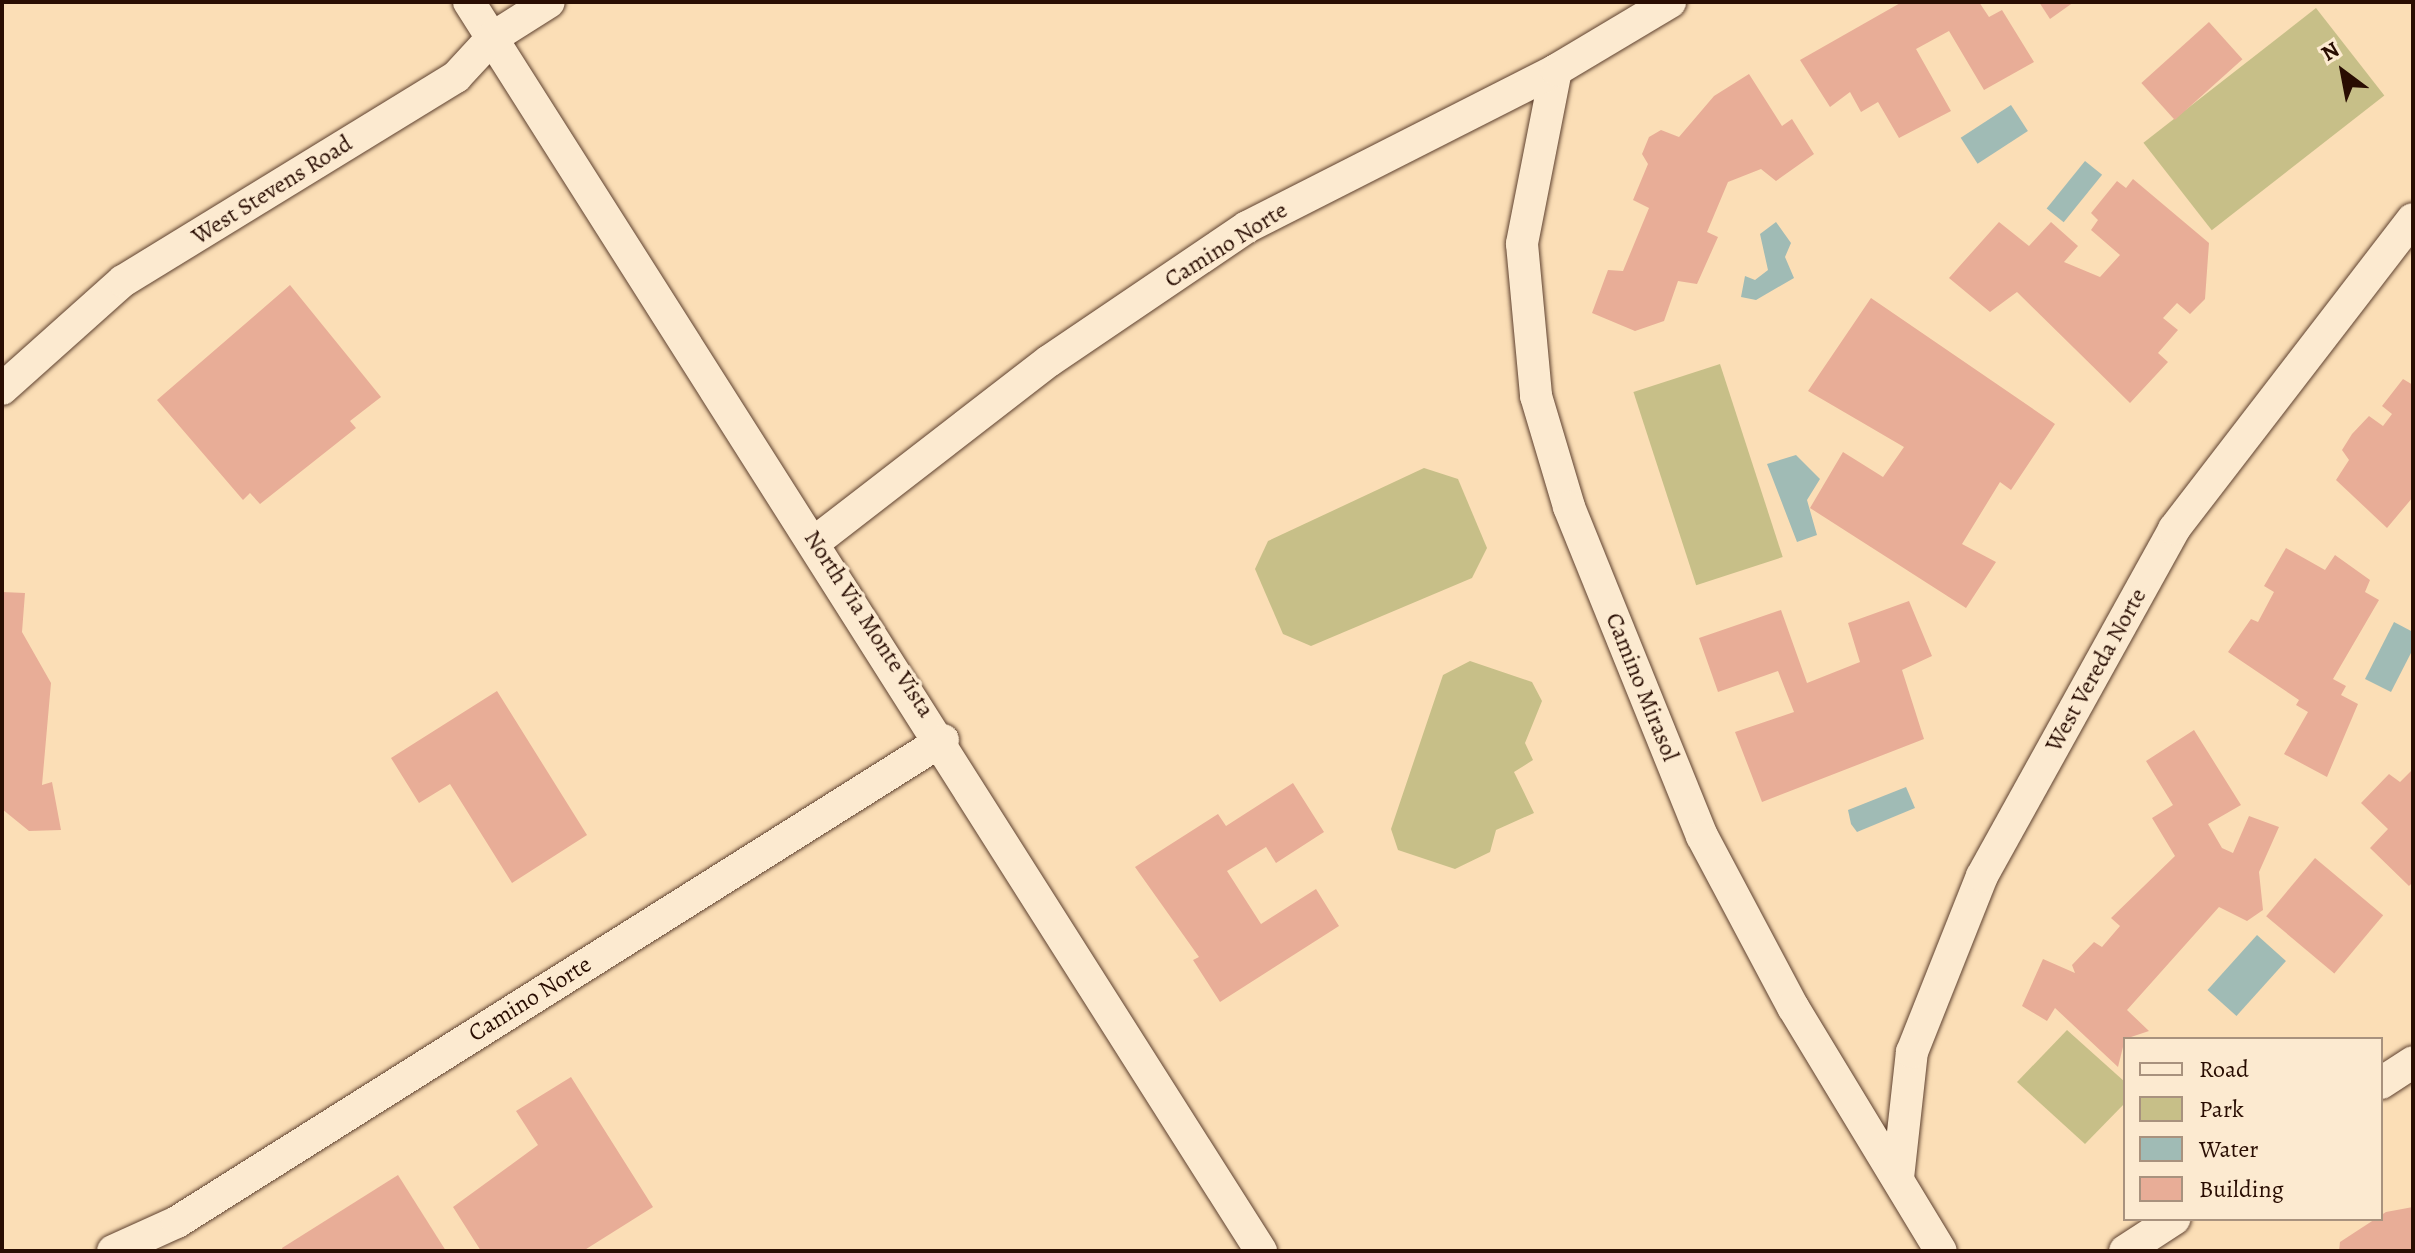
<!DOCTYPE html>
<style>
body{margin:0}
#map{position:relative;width:2415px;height:1253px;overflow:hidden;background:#fbdeb6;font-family:Alegreya,serif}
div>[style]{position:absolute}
.green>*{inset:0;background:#c7bf88;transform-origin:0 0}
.water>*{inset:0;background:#a0bbb5;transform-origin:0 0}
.building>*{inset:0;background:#e8ad97;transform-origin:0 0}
.roads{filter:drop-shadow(0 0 2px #5e412f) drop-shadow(0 0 2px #5e412f)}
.street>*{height:32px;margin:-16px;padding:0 16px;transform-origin:16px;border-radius:16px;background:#fcead0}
span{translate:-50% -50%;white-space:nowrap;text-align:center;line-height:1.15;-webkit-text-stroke:7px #fcead0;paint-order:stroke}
.street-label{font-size:24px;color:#290d02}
.frame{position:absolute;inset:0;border:4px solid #290d02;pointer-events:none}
.legend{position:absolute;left:2123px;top:1037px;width:260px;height:184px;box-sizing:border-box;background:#fcead0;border:2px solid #a8927e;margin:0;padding:10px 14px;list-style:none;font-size:24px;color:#290d02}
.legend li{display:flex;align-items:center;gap:16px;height:40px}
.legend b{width:40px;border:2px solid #a8927e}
.north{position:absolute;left:2303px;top:32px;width:80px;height:80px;-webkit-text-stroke:6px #fcead0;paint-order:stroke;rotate:328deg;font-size:22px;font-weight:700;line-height:32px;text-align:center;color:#290d02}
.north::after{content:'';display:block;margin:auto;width:28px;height:36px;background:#290d02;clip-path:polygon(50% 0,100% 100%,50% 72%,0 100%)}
</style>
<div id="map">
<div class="green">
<i style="left:2316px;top:8px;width:111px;height:219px;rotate:52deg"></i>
<i style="left:1720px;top:364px;width:203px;height:91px;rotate:72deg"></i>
<i style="clip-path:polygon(1424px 468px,1458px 479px,1487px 548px,1472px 578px,1311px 646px,1283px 634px,1255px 569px,1268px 541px)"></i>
<i style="clip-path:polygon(1470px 661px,1532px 682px,1542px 701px,1525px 743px,1533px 760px,1514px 772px,1534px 813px,1496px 830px,1490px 852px,1455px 869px,1398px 850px,1391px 829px,1443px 675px)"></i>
<i style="clip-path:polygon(2067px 1030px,2125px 1082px,2125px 1103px,2085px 1144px,2017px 1082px)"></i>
</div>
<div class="water">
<i style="left:2011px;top:105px;width:31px;height:60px;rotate:57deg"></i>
<i style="left:2085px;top:161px;width:22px;height:61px;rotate:39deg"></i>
<i style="clip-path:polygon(1776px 222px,1791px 243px,1785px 257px,1794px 278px,1756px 300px,1741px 297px,1745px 276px,1755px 280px,1768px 270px,1760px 234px)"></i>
<i style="clip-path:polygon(1796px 455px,1820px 479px,1807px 500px,1817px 535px,1797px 542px,1767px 464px)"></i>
<i style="clip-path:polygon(2394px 622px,2413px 632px,2413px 649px,2391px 692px,2365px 679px)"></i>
<i style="clip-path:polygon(1906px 787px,1915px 808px,1857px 832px,1851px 824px,1848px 810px)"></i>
<i style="left:2257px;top:935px;width:39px;height:74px;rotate:42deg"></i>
</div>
<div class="building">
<i style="clip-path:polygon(1902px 2px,1979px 2px,1989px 17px,2002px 10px,2034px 62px,1984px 90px,1949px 31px,1916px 49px,1951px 111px,1899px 138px,1878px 102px,1861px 112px,1850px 92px,1830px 107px,1800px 60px)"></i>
<i style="clip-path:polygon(2039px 2px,2074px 2px,2050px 19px)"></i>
<i style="left:2209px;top:22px;width:50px;height:91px;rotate:48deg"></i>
<i style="clip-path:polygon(1749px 74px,1782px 126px,1792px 119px,1814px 154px,1776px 181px,1761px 169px,1728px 182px,1707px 232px,1718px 237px,1697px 284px,1678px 281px,1664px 321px,1635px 331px,1592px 313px,1608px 270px,1623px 271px,1649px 208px,1633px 200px,1648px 164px,1642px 154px,1649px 137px,1661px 130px,1679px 137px,1714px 96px)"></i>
<i style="clip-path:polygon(2133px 179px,2209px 243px,2205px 299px,2190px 314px,2177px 303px,2163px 318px,2178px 330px,2158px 353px,2168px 362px,2130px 403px,2017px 292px,1990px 312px,1949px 278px,1999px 222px,2029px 246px,2051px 222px,2078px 246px,2064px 262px,2100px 277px,2120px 255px,2091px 230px,2098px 220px,2091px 213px,2117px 181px,2126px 188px)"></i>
<i style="clip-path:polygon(290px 285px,381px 397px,350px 421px,356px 428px,260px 504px,250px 493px,243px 500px,157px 400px)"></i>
<i style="clip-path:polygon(1871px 298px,2055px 424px,2011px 490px,2000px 482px,1962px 544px,1996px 562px,1966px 608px,1810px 508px,1843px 452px,1883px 477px,1904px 447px,1808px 391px)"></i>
<i style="clip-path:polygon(2403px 379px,2413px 385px,2413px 497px,2387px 528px,2336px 480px,2349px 460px,2342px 450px,2352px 434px,2369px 416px,2383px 426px,2392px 414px,2382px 406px)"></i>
<i style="clip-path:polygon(2286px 548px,2325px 570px,2335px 555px,2370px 580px,2365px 592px,2379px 600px,2333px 679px,2346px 686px,2341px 695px,2358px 704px,2327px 777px,2284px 754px,2308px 712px,2296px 705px,2299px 700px,2228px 652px,2251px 619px,2258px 622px,2274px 592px,2264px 586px)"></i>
<i style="clip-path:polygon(2px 592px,25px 593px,22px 632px,51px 683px,42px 785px,52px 782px,61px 830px,29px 831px,2px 809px)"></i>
<i style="clip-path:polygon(1909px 601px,1932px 656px,1902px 670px,1924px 739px,1762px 802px,1735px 732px,1794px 712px,1778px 671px,1718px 692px,1699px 638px,1781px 610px,1807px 683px,1860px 662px,1848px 623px)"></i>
<i style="clip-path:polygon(497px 691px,587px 835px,512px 883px,450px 784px,419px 803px,391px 758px)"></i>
<i style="clip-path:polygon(2194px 730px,2241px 805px,2208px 824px,2222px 848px,2233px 853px,2249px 816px,2279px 827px,2259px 872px,2263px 910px,2247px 921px,2219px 907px,2127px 1010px,2149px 1031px,2125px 1039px,2118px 1067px,2055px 1008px,2047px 1021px,2022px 1006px,2043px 959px,2075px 973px,2072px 965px,2094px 942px,2102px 947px,2120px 926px,2111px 918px,2175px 856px,2152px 818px,2173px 805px,2146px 761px)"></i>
<i style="clip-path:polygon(2413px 769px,2413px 882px,2409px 886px,2370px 848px,2388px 829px,2361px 803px,2389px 774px,2400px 782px)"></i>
<i style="clip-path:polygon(1293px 783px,1324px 832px,1276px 863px,1266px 847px,1227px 871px,1261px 924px,1316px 889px,1339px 926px,1220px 1002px,1193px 960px,1199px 957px,1135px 867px,1218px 814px,1226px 826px)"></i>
<i style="left:2315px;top:858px;width:89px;height:76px;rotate:40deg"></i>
<i style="clip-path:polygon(571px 1077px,653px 1207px,583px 1251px,481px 1251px,453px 1207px,538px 1145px,516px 1111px)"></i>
<i style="clip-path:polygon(398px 1175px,446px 1251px,283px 1251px,282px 1248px)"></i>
<i style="clip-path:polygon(2413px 1207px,2413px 1251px,2339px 1251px,2340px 1242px,2386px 1212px)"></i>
</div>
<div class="roads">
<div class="street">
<i style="left:469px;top:2px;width:1479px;rotate:57.62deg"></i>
<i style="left:1556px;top:70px;width:177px;rotate:101.1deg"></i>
<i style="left:1522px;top:244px;width:153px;rotate:84.7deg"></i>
<i style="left:1536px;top:396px;width:116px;rotate:73.4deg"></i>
<i style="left:1569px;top:507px;width:355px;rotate:68deg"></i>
<i style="left:1702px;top:836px;width:194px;rotate:62deg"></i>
<i style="left:1793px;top:1007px;width:285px;rotate:58.8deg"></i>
<i style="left:2px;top:389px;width:162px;rotate:-41.8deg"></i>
<i style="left:123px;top:281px;width:391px;rotate:-31.5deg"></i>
<i style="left:456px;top:77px;width:53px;rotate:-47.3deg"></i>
<i style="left:492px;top:38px;width:67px;rotate:-32.3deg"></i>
<i style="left:816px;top:541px;width:294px;rotate:-37.7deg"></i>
<i style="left:1049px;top:361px;width:239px;rotate:-34.1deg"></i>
<i style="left:1247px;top:227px;width:347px;rotate:-26.9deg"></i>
<i style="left:1556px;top:70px;width:133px;rotate:-30.8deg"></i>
<i style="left:2381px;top:1083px;width:38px;rotate:-33deg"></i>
<i style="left:1898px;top:1178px;width:127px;rotate:-83.7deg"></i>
<i style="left:1912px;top:1052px;width:189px;rotate:-68.3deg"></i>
<i style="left:1982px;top:876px;width:397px;rotate:-61deg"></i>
<i style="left:2174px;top:529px;width:391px;rotate:-52.4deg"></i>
<i style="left:113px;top:1251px;width:70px;rotate:-24.4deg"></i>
<i style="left:177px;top:1222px;width:905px;rotate:-32.18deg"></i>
<i style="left:2125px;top:1251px;width:59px;rotate:-33.1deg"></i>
</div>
</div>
<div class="street-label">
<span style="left:272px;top:190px;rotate:-32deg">West Stevens Road</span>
<span style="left:1226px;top:245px;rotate:-32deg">Camino Norte</span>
<span style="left:869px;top:624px;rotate:57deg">North Via Monte Vista</span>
<span style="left:2096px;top:670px;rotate:-61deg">West Vereda Norte</span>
<span style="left:1642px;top:687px;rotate:68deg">Camino Mirasol</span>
<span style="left:530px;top:999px;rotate:-32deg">Camino Norte</span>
</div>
<div class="frame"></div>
<ul class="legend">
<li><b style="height:10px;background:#fcead0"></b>Road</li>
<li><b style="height:22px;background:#c7bf88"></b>Park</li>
<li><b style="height:22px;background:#a0bbb5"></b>Water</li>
<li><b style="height:22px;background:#e8ad97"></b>Building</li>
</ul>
<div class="north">N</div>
</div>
